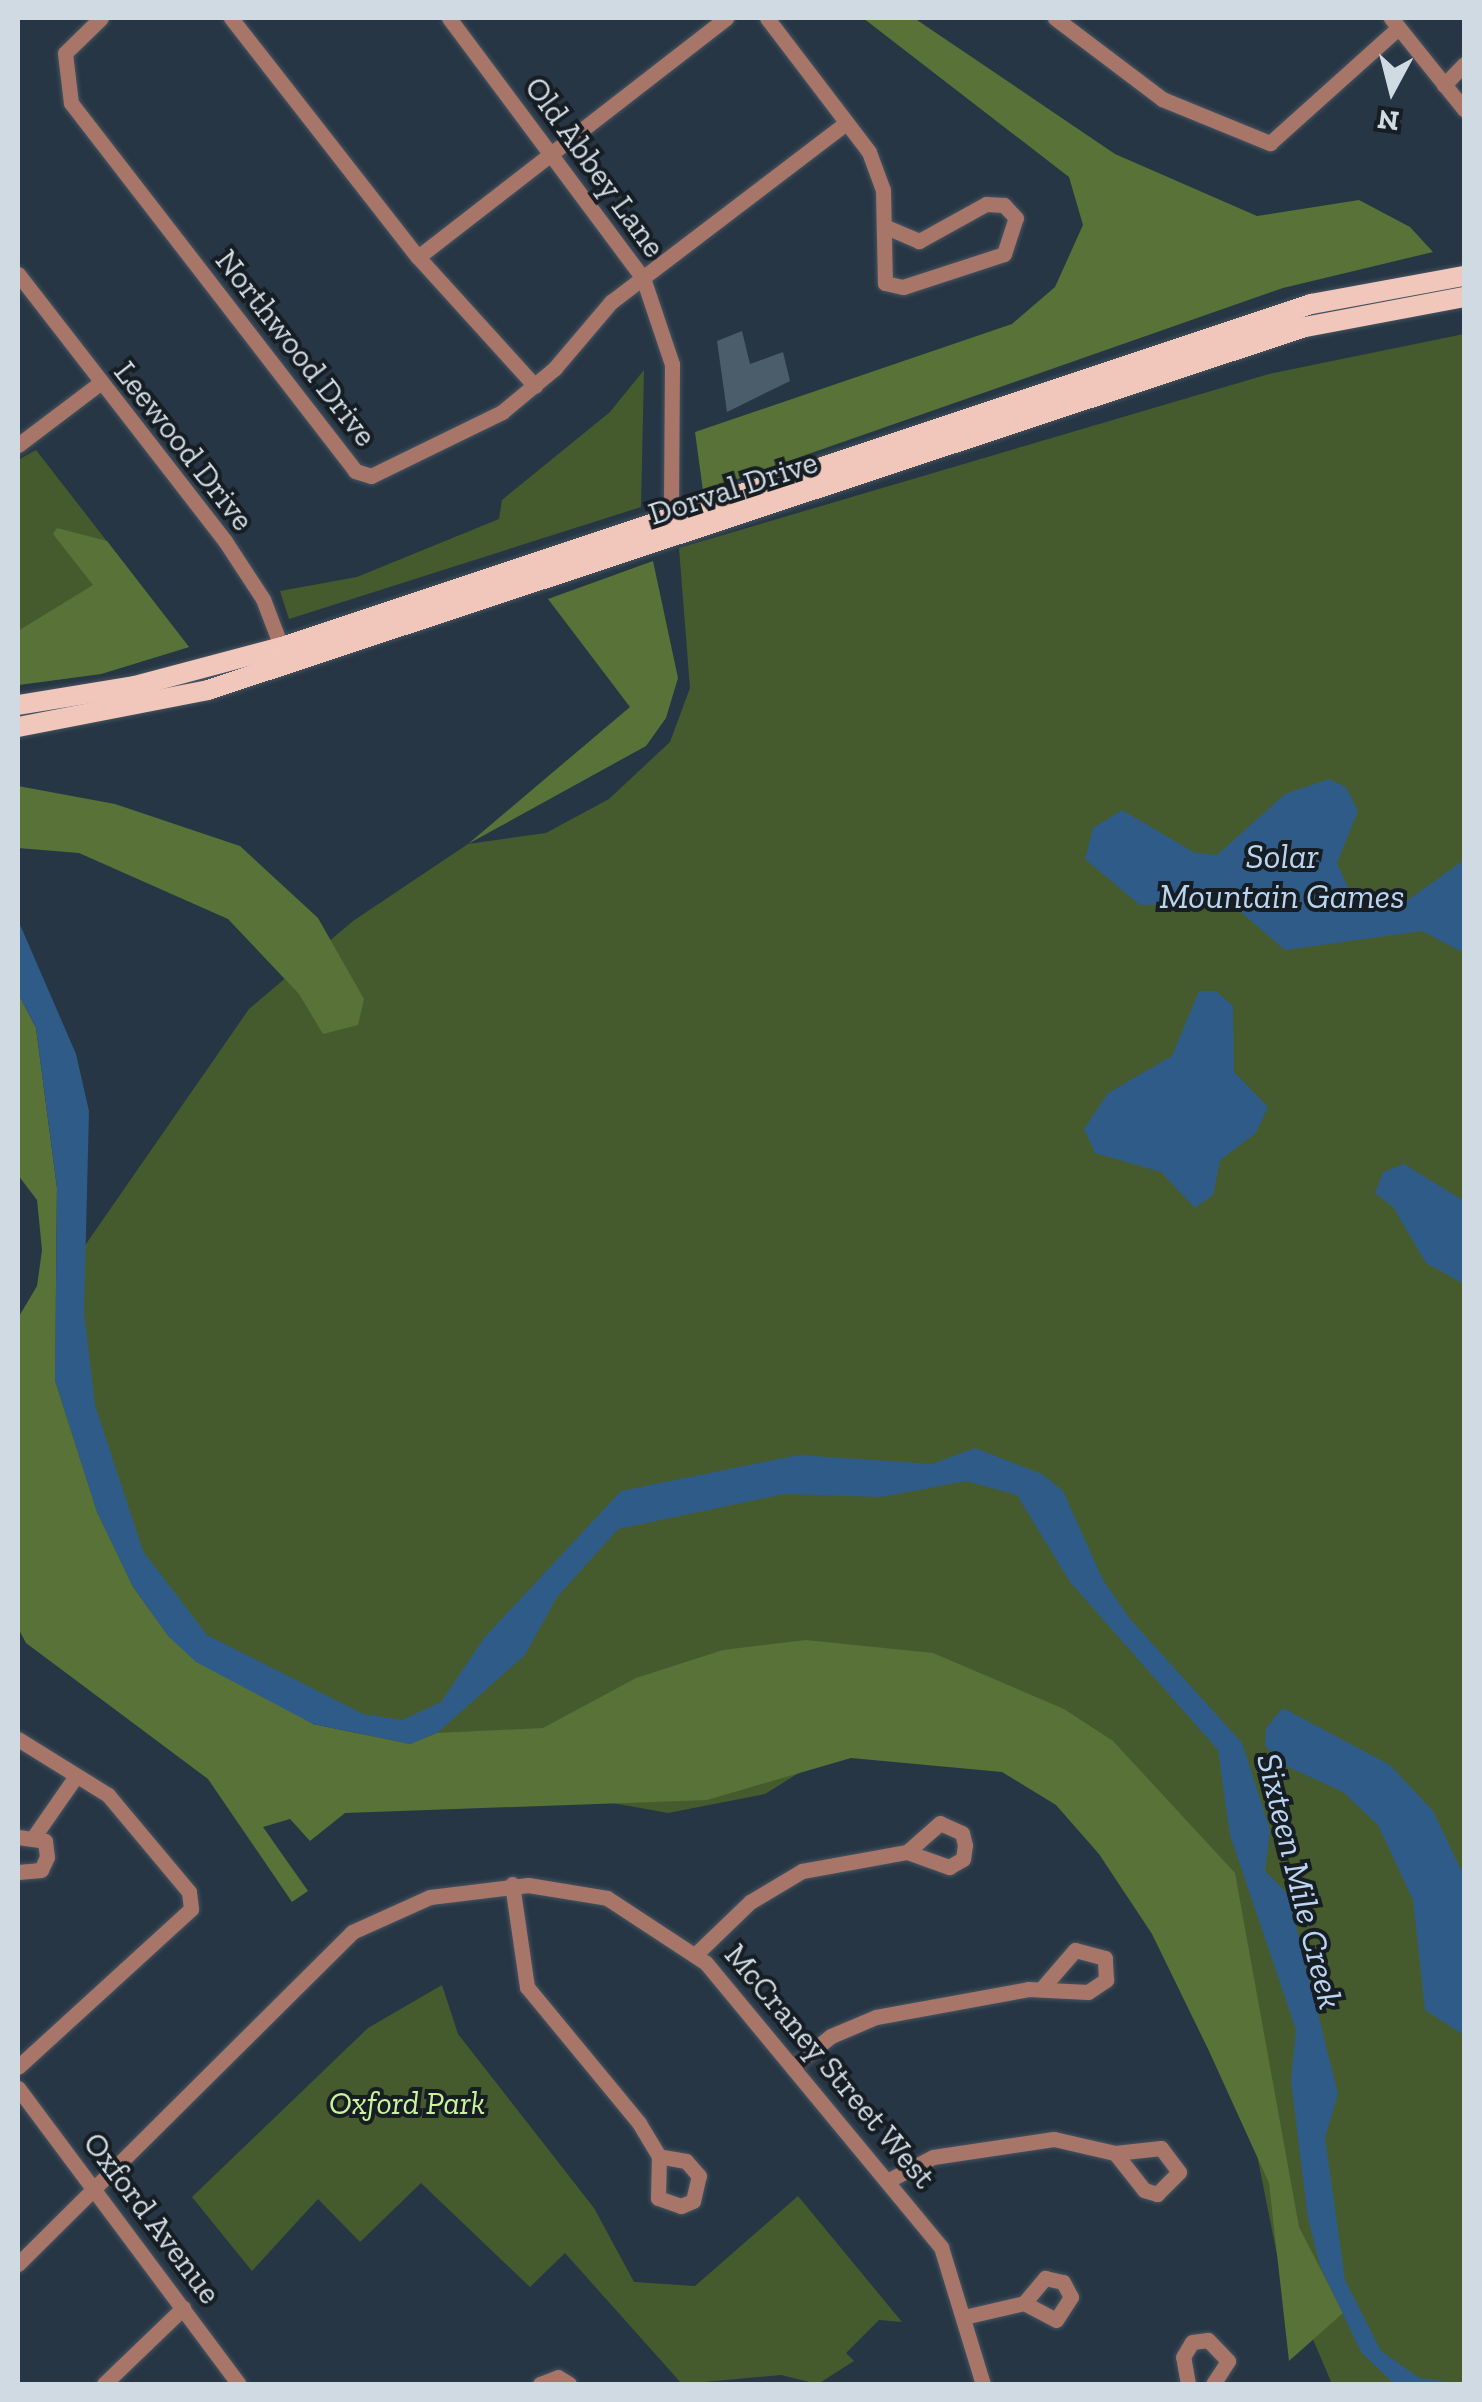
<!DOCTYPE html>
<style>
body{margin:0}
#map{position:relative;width:1482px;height:2402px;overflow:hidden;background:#273644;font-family:"Zilla Slab",serif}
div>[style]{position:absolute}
.green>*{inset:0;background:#465b2d}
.forest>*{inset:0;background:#587237}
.water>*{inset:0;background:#2f5b89}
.building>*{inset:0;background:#4b5c6b}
.roads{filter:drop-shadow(0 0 2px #455461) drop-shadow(0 0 2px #455461)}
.minor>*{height:15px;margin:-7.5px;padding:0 7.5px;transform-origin:7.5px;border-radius:7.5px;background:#a87569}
.major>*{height:20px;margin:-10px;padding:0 10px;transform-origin:10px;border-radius:10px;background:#f1c7bc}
span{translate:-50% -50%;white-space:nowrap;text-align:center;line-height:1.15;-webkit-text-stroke:8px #161d23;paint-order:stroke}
.street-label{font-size:32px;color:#d0dae3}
.park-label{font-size:32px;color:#caf39c;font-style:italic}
.water-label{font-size:35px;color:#bbd5f1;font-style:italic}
.frame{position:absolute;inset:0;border:20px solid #d0dae3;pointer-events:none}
.north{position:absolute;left:1342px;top:40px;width:100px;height:100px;-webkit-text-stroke:8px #161d23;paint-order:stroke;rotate:187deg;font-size:28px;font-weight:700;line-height:40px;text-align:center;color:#d0dae3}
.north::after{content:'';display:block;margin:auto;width:35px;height:45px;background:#d0dae3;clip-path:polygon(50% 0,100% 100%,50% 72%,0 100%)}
</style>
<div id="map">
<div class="green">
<i style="clip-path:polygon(1464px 334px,1464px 2384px,1332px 2384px,1277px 2255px,1239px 2065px,1147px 1868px,996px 1755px,834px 1751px,765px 1794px,668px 1813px,568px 1795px,28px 1634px,18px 1342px,249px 1009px,353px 921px,468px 844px,546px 833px,609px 799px,670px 742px,690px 688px,679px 548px,1269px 374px)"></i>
<i style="clip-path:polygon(644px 370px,641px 507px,289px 619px,280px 591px,357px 577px,499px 519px,502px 500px,610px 412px)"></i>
<i style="clip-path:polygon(36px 450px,189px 647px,101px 674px,18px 685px,18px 460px)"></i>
<i style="clip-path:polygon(442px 1985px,458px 2034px,594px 2208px,634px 2282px,695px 2286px,798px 2196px,902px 2322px,879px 2320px,846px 2353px,854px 2361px,818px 2384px,781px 2375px,682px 2384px,565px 2253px,530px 2287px,421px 2183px,360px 2242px,318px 2199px,252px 2271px,192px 2197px,368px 2028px)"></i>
</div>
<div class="forest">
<i style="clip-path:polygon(863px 18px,914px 18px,1115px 154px,1257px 216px,1359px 200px,1410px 227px,1433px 252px,1283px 288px,703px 491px,695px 432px,1012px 324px,1055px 287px,1083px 225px,1069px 177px)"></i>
<i style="clip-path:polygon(57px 528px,107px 541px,189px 647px,101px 674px,18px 685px,18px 631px,93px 585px,53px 534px)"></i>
<i style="clip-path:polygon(653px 561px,678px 678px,666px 718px,646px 746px,468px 844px,630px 707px,548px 599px)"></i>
<i style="clip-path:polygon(18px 786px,115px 804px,240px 846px,318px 918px,364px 999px,358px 1025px,323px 1034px,299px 994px,228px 919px,79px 853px,18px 848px)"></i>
<i style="clip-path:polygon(18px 993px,36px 1028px,57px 1188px,55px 1381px,97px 1512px,133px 1587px,169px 1637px,313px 1724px,410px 1744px,437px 1733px,543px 1728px,636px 1678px,723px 1650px,806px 1640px,933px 1653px,1064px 1709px,1113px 1741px,1235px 1873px,1299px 2227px,1343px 2313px,1289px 2361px,1269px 2183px,1209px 2051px,1152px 1934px,1099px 1854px,1056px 1805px,1002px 1772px,851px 1758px,707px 1800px,345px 1813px,310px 1841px,290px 1819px,263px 1827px,308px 1891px,292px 1902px,208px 1779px,26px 1643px,18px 1628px,18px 1318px,37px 1286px,42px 1250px,37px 1200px,18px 1175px)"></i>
</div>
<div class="water">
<i style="clip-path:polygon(1329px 779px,1346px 787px,1358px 811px,1337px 863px,1351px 894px,1405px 902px,1464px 860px,1464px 953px,1422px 931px,1285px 950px,1229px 902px,1140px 905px,1085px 859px,1093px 828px,1122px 810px,1195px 853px,1217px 855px,1285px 794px)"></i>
<i style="clip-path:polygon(18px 920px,76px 1054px,89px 1111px,84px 1312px,95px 1405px,143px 1551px,207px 1635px,363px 1714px,402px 1720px,441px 1702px,484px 1638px,621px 1491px,799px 1455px,932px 1464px,975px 1448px,1042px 1474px,1063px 1491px,1103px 1580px,1130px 1619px,1242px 1743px,1270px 1830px,1265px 1871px,1288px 1894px,1338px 2094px,1325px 2138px,1345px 2280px,1381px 2351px,1419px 2378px,1464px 2384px,1394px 2384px,1361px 2352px,1320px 2266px,1308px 2218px,1291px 2081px,1296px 2030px,1230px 1835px,1218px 1750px,1070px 1582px,1017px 1495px,966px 1481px,882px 1497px,784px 1494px,618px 1529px,557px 1597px,525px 1655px,437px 1733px,410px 1744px,313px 1724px,196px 1662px,169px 1637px,133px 1587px,97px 1512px,55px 1380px,57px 1188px,36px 1028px,18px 993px)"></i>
<i style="clip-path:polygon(1199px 991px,1216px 991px,1233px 1006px,1234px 1072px,1268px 1107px,1256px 1133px,1220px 1160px,1213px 1195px,1195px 1208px,1161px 1172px,1095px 1153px,1084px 1129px,1108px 1093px,1172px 1056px)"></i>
<i style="clip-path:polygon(1404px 1164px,1464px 1201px,1464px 1284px,1426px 1263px,1393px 1207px,1375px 1193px,1383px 1172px)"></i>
<i style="clip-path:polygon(1283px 1708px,1390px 1765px,1433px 1811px,1464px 1876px,1464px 2035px,1425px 2010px,1413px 1900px,1378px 1825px,1343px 1792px,1284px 1765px,1265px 1746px,1266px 1728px)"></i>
</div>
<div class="building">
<i style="clip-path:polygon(742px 331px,750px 364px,783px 352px,790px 381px,727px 412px,717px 341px)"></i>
</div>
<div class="roads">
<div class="minor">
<i style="left:101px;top:18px;width:50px;rotate:135.8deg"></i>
<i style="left:65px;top:53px;width:50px;rotate:83.2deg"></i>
<i style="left:71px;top:103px;width:465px;rotate:52.3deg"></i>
<i style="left:355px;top:471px;width:17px;rotate:17deg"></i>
<i style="left:371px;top:476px;width:146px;rotate:-26deg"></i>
<i style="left:502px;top:412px;width:69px;rotate:-39.7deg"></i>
<i style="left:555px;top:368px;width:87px;rotate:-49.7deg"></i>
<i style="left:611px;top:302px;width:295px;rotate:-37.3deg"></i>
<i style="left:231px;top:18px;width:303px;rotate:52deg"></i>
<i style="left:418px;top:257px;width:390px;rotate:-37.8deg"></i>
<i style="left:449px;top:18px;width:324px;rotate:53.3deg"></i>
<i style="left:643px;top:278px;width:91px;rotate:71.4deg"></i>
<i style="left:672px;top:364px;width:160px;rotate:90.4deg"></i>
<i style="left:767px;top:18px;width:168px;rotate:52.7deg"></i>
<i style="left:869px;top:152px;width:40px;rotate:69.8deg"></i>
<i style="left:883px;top:190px;width:93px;rotate:88.8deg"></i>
<i style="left:885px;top:283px;width:18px;rotate:13deg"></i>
<i style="left:903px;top:287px;width:106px;rotate:-18.1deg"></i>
<i style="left:1004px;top:254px;width:38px;rotate:-72deg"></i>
<i style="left:1016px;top:218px;width:18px;rotate:-133deg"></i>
<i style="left:1004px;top:205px;width:18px;rotate:-177deg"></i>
<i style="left:986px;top:204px;width:77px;rotate:151.1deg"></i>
<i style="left:919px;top:241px;width:36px;rotate:-157deg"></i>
<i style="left:1055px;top:18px;width:134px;rotate:37.1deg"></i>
<i style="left:1162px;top:99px;width:117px;rotate:22.2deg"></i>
<i style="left:1270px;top:143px;width:172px;rotate:-41.9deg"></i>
<i style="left:1391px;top:18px;width:117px;rotate:51.3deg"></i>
<i style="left:1444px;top:85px;width:29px;rotate:-46deg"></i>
<i style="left:418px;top:257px;width:174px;rotate:47.8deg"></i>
<i style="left:18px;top:274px;width:338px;rotate:52.2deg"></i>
<i style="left:225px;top:541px;width:69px;rotate:56.8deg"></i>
<i style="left:263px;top:599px;width:59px;rotate:69.1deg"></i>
<i style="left:18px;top:445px;width:103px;rotate:-37.1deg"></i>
<i style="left:18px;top:1739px;width:106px;rotate:31.9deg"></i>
<i style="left:108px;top:1795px;width:126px;rotate:50.1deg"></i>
<i style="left:189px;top:1892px;width:17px;rotate:83deg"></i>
<i style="left:191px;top:1909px;width:234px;rotate:137.6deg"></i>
<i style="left:35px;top:1835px;width:72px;rotate:-55.2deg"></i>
<i style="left:18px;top:1837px;width:27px;rotate:8deg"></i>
<i style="left:45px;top:1841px;width:16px;rotate:83deg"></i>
<i style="left:47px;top:1857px;width:14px;rotate:115deg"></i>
<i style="left:41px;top:1870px;width:23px;rotate:175deg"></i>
<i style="left:512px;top:1884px;width:104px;rotate:81.7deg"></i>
<i style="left:527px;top:1987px;width:176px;rotate:50.5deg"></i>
<i style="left:639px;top:2123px;width:39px;rotate:59deg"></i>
<i style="left:659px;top:2156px;width:42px;rotate:91.4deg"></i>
<i style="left:658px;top:2198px;width:24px;rotate:19deg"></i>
<i style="left:681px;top:2206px;width:13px;rotate:-23deg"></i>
<i style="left:693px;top:2201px;width:26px;rotate:-77deg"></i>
<i style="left:699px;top:2176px;width:20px;rotate:-131deg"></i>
<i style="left:686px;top:2161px;width:27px;rotate:-170deg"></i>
<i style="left:697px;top:1953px;width:74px;rotate:-43.9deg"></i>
<i style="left:750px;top:1902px;width:61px;rotate:-30.8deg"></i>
<i style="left:802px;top:1871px;width:107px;rotate:-10.3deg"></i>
<i style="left:907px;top:1852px;width:45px;rotate:19.7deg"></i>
<i style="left:949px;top:1867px;width:16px;rotate:-30deg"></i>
<i style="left:963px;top:1859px;width:14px;rotate:-82deg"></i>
<i style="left:965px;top:1845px;width:12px;rotate:-104deg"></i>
<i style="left:962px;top:1833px;width:24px;rotate:-156deg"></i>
<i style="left:940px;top:1823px;width:44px;rotate:138.7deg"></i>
<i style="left:793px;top:2066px;width:48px;rotate:-38.3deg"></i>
<i style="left:831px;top:2036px;width:49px;rotate:-22.9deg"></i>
<i style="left:876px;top:2017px;width:155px;rotate:-10.4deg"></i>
<i style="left:1028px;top:1989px;width:60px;rotate:2.9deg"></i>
<i style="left:1088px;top:1992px;width:22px;rotate:-34deg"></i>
<i style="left:1106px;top:1980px;width:22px;rotate:-93deg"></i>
<i style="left:1105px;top:1958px;width:31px;rotate:-165deg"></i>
<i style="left:1075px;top:1950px;width:49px;rotate:130.9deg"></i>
<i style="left:18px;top:2088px;width:369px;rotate:53.3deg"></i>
<i style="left:891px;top:2179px;width:47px;rotate:-27.6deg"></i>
<i style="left:933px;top:2157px;width:122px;rotate:-8.5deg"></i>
<i style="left:1054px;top:2139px;width:63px;rotate:12.9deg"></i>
<i style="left:1115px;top:2153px;width:47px;rotate:51.9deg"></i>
<i style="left:1144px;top:2190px;width:14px;rotate:17deg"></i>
<i style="left:1157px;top:2194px;width:31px;rotate:-45deg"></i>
<i style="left:1179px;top:2172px;width:30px;rotate:-127deg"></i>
<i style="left:1161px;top:2148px;width:46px;rotate:173.8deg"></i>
<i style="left:18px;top:2264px;width:471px;rotate:-44.8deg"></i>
<i style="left:352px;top:1932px;width:85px;rotate:-24.2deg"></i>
<i style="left:430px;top:1897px;width:99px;rotate:-7deg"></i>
<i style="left:528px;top:1885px;width:80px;rotate:9.3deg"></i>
<i style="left:607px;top:1898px;width:118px;rotate:33.3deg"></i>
<i style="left:706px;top:1963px;width:369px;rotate:50.4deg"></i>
<i style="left:941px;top:2247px;width:143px;rotate:73deg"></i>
<i style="left:964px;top:2317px;width:62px;rotate:-13.1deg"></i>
<i style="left:1024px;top:2303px;width:33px;rotate:-50deg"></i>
<i style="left:1045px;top:2278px;width:18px;rotate:13deg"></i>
<i style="left:1063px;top:2282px;width:17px;rotate:62deg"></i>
<i style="left:1071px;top:2297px;width:27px;rotate:123deg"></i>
<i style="left:1056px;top:2320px;width:36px;rotate:-152deg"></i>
<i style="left:104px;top:2384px;width:110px;rotate:-43.9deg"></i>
<i style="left:540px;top:2384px;width:19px;rotate:-21deg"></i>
<i style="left:558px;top:2377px;width:13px;rotate:32deg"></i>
<i style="left:1188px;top:2384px;width:27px;rotate:-100deg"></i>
<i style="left:1183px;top:2357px;width:17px;rotate:-59deg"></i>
<i style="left:1192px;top:2342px;width:16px;rotate:-7deg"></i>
<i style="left:1208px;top:2340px;width:29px;rotate:46deg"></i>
<i style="left:1228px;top:2361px;width:27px;rotate:123deg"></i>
</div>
<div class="major">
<i style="left:18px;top:705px;width:119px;rotate:-9.2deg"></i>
<i style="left:135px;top:686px;width:152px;rotate:-14.9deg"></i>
<i style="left:282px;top:647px;width:1085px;rotate:-18.43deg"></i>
<i style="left:1311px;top:304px;width:156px;rotate:-10.4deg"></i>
<i style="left:18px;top:727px;width:194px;rotate:-11deg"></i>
<i style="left:208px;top:690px;width:1155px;rotate:-18.31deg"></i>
<i style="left:1305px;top:327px;width:162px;rotate:-10.7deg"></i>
</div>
</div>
<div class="street-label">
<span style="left:595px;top:167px;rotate:54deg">Old Abbey Lane</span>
<span style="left:296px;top:348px;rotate:52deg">Northwood Drive</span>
<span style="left:184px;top:446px;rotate:52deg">Leewood Drive</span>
<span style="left:733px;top:488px;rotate:-18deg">Dorval Drive</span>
<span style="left:830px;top:2066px;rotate:50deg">McCraney Street West</span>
<span style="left:152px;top:2218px;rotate:53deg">Oxford Avenue</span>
</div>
<div class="park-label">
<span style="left:407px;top:2103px">Oxford Park</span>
</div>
<div class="water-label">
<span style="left:1282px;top:876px">Solar<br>Mountain Games</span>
<span style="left:1300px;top:1881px;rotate:76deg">Sixteen Mile Creek</span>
</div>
<div class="frame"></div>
<div class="north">N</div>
</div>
